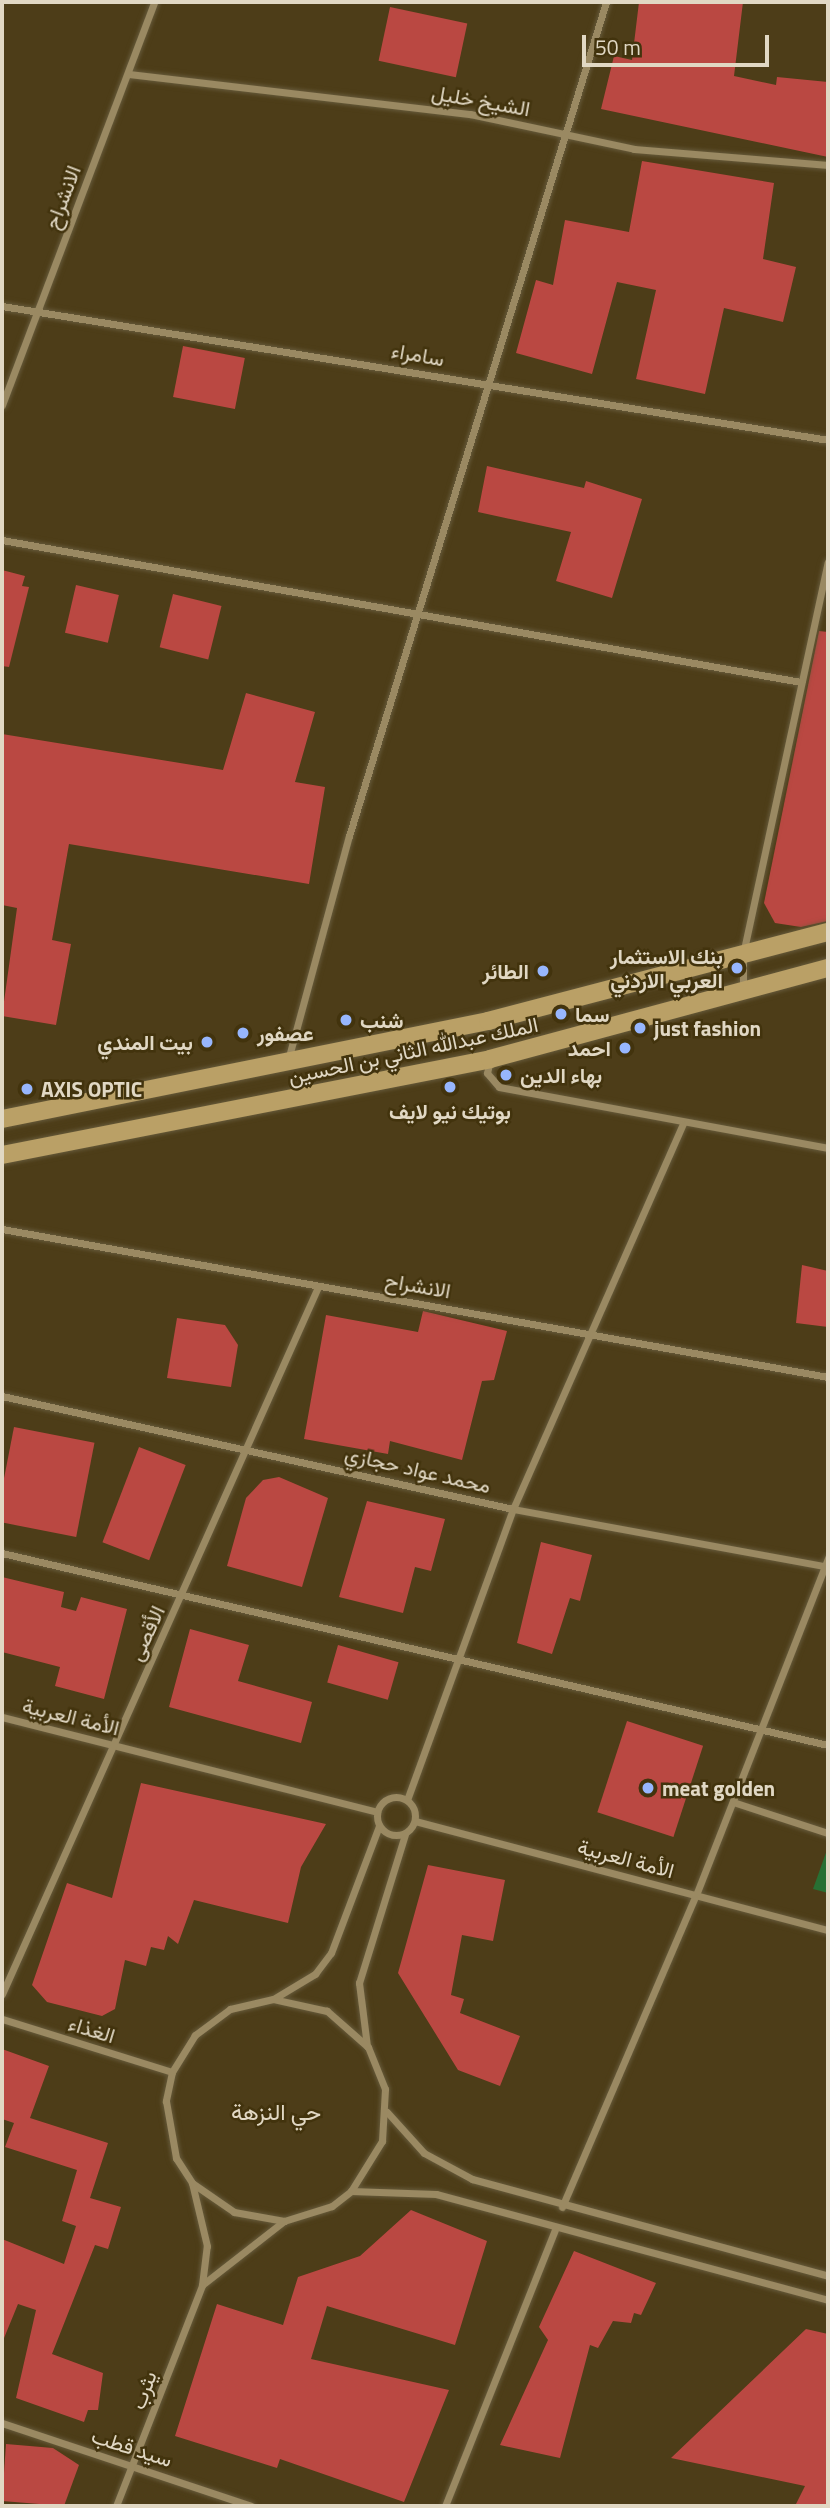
<!DOCTYPE html>
<meta charset="utf-8">
<style>
body{margin:0}
#map{position:relative;width:830px;height:2508px;overflow:hidden;background:#4d3d18;font-family:"Titillium Web",Vazirmatn,sans-serif}
div>[style]{position:absolute}
.green>*{inset:0;background:#286f33}
.building>*{inset:0;background:#ba4842;transform-origin:0 0}
.roads{filter:drop-shadow(0 0 2px #665a3b) drop-shadow(0 0 2px #665a3b)}
.street>*{height:7px;margin:-3.5px;padding:0 3.5px;transform-origin:3.5px;border-radius:3.5px;background:#9a8962}
.street>.ring{margin:-3.5px;padding:0;box-sizing:content-box;background:none;border:7px solid #9a8962;border-radius:50%}
.primary>*{height:18px;margin:-9px;padding:0 9px;transform-origin:9px;border-radius:9px;background:#baa066}
.dots>*{width:19px;height:19px;translate:-50% -50%;box-sizing:border-box;border:4px solid #42330d;border-radius:50%}
span{translate:-50% -50%;white-space:nowrap;text-align:center;line-height:1.15;-webkit-text-stroke:5px #42330d;paint-order:stroke}
.street-label{font-size:21px;color:#e1d8c4}
.poi-label{font-size:21px;color:#e1d8c4;font-weight:700}
.right{translate:-100% -50%;text-align:right}
.left{translate:0 -50%;text-align:left}
.neighbourhood-label{font-size:23px;color:#e1d8c4}
.frame{position:absolute;inset:0;border:4px solid #e1d8c4;pointer-events:none}
.scale{position:absolute;left:582px;top:35px;width:187px;height:32px;box-sizing:border-box;border:4px solid #e1d8c4;border-top:0;padding-left:9px;font-size:21px;line-height:24px;white-space:nowrap;color:#e1d8c4;-webkit-text-stroke:5px #42330d;paint-order:stroke}
</style>
<div id="map">
<div class="green">
<i style="clip-path:polygon(828px 1847px,828px 1893px,813px 1889px)"></i>
</div>
<div class="building">
<i style="clip-path:polygon(639px 2px,743px 2px,734px 76px,776px 85px,777px 77px,828px 82px,828px 157px,601px 109px,614px 56px,632px 60px)"></i>
<i style="left:390px;top:7px;width:79px;height:55px;rotate:12deg"></i>
<i style="clip-path:polygon(642px 161px,774px 183px,763px 259px,796px 267px,783px 322px,724px 308px,705px 394px,636px 379px,656px 290px,617px 282px,592px 374px,516px 353px,536px 280px,553px 285px,565px 220px,629px 232px)"></i>
<i style="left:183px;top:346px;width:63px;height:52px;rotate:11deg"></i>
<i style="clip-path:polygon(487px 466px,584px 488px,586px 481px,642px 499px,612px 598px,556px 581px,571px 532px,478px 512px)"></i>
<i style="clip-path:polygon(2px 570px,25px 576px,22px 586px,29px 587px,9px 667px,2px 666px)"></i>
<i style="left:76px;top:585px;width:44px;height:49px;rotate:13deg"></i>
<i style="left:173px;top:594px;width:50px;height:55px;rotate:14deg"></i>
<i style="clip-path:polygon(819px 631px,828px 632px,828px 921px,801px 927px,775px 923px,764px 903px)"></i>
<i style="clip-path:polygon(246px 693px,315px 712px,295px 782px,325px 787px,309px 884px,69px 844px,52px 940px,71px 944px,56px 1025px,2px 1016px,17px 908px,2px 905px,2px 734px,223px 770px)"></i>
<i style="clip-path:polygon(802px 1265px,828px 1271px,828px 1327px,796px 1323px)"></i>
<i style="clip-path:polygon(423px 1311px,507px 1331px,494px 1380px,482px 1381px,462px 1460px,390px 1441px,388px 1454px,304px 1439px,326px 1315px,418px 1332px)"></i>
<i style="clip-path:polygon(177px 1318px,225px 1325px,238px 1345px,231px 1387px,167px 1378px)"></i>
<i style="left:14px;top:1427px;width:82px;height:96px;rotate:11deg"></i>
<i style="left:139px;top:1447px;width:50px;height:102px;rotate:21deg"></i>
<i style="clip-path:polygon(279px 1477px,328px 1498px,302px 1587px,227px 1566px,246px 1498px,263px 1480px)"></i>
<i style="clip-path:polygon(367px 1501px,445px 1519px,431px 1571px,415px 1567px,403px 1613px,339px 1597px)"></i>
<i style="clip-path:polygon(541px 1542px,592px 1555px,580px 1601px,570px 1598px,552px 1654px,517px 1643px)"></i>
<i style="clip-path:polygon(2px 1577px,64px 1592px,61px 1607px,76px 1611px,81px 1597px,127px 1609px,104px 1699px,55px 1686px,60px 1667px,2px 1652px)"></i>
<i style="clip-path:polygon(190px 1629px,249px 1645px,238px 1681px,312px 1702px,301px 1743px,169px 1707px)"></i>
<i style="left:338px;top:1645px;width:63px;height:39px;rotate:16deg"></i>
<i style="left:627px;top:1721px;width:80px;height:96px;rotate:18deg"></i>
<i style="clip-path:polygon(141px 1783px,326px 1824px,301px 1867px,288px 1923px,194px 1900px,178px 1944px,168px 1936px,164px 1950px,151px 1947px,146px 1966px,125px 1960px,115px 2009px,102px 2016px,47px 2002px,32px 1985px,67px 1883px,112px 1898px)"></i>
<i style="clip-path:polygon(428px 1865px,505px 1880px,493px 1941px,462px 1935px,451px 1995px,464px 1999px,460px 2013px,520px 2036px,500px 2086px,458px 2070px,398px 1973px)"></i>
<i style="clip-path:polygon(2px 2049px,49px 2066px,30px 2118px,108px 2143px,90px 2198px,121px 2207px,108px 2249px,95px 2245px,52px 2354px,103px 2373px,98px 2410px,88px 2410px,84px 2422px,16px 2398px,36px 2310px,18px 2304px,2px 2343px,2px 2239px,64px 2264px,76px 2226px,62px 2221px,77px 2170px,5px 2147px,14px 2123px,2px 2119px)"></i>
<i style="clip-path:polygon(411px 2210px,487px 2241px,455px 2345px,327px 2306px,311px 2359px,449px 2390px,404px 2502px,280px 2459px,277px 2468px,175px 2436px,217px 2304px,283px 2325px,298px 2277px,360px 2256px)"></i>
<i style="clip-path:polygon(574px 2251px,656px 2283px,641px 2315px,634px 2313px,631px 2323px,613px 2321px,598px 2348px,590px 2345px,560px 2458px,500px 2445px,548px 2340px,539px 2327px)"></i>
<i style="clip-path:polygon(806px 2329px,828px 2334px,828px 2506px,795px 2506px,805px 2486px,671px 2458px)"></i>
<i style="clip-path:polygon(6px 2444px,53px 2448px,79px 2465px,64px 2506px,2px 2501px)"></i>
</div>
<div class="roads">
<div class="street">
<i style="left:128px;top:74px;width:344px;rotate:6.7deg"></i>
<i style="left:470px;top:114px;width:168px;rotate:12deg"></i>
<i style="left:634px;top:149px;width:195px;rotate:4.7deg"></i>
<i style="left:2px;top:306px;width:837px;rotate:9.21deg"></i>
<i style="left:2px;top:405px;width:431px;rotate:-69.3deg"></i>
<i style="left:2px;top:540px;width:812px;rotate:10.08deg"></i>
<i style="left:743px;top:990px;width:36px;rotate:-90deg"></i>
<i style="left:743px;top:954px;width:401px;rotate:-77.8deg"></i>
<i style="left:288px;top:1060px;width:232px;rotate:-74.8deg"></i>
<i style="left:349px;top:836px;width:873px;rotate:-72.87deg"></i>
<i style="left:490px;top:1060px;width:13px;rotate:103deg"></i>
<i style="left:487px;top:1073px;width:18px;rotate:49deg"></i>
<i style="left:499px;top:1087px;width:335px;rotate:10.5deg"></i>
<i style="left:2px;top:1229px;width:839px;rotate:10.16deg"></i>
<i style="left:2px;top:1396px;width:523px;rotate:12.47deg"></i>
<i style="left:513px;top:1509px;width:320px;rotate:10.4deg"></i>
<i style="left:2px;top:1553px;width:848px;rotate:13.09deg"></i>
<i style="left:2px;top:1717px;width:387px;rotate:14.2deg"></i>
<i class="ring" style="left:377px;top:1797px;width:31px;height:31px"></i>
<i style="left:407px;top:1800px;width:310px;rotate:-70deg"></i>
<i style="left:513px;top:1509px;width:421px;rotate:-66.2deg"></i>
<i style="left:733px;top:1802px;width:100px;rotate:18.1deg"></i>
<i style="left:415px;top:1821px;width:427px;rotate:14.8deg"></i>
<i style="left:2px;top:1994px;width:774px;rotate:-65.92deg"></i>
<i style="left:275px;top:1998px;width:47px;rotate:-31deg"></i>
<i style="left:315px;top:1974px;width:26px;rotate:-53deg"></i>
<i style="left:331px;top:1953px;width:136px;rotate:-69.3deg"></i>
<i style="left:2px;top:2019px;width:178px;rotate:17.3deg"></i>
<i style="left:367px;top:2046px;width:64px;rotate:-97.2deg"></i>
<i style="left:359px;top:1983px;width:156px;rotate:-72.8deg"></i>
<i style="left:387px;top:2112px;width:55px;rotate:47.9deg"></i>
<i style="left:424px;top:2153px;width:55px;rotate:28.4deg"></i>
<i style="left:472px;top:2179px;width:369px;rotate:15.2deg"></i>
<i style="left:351px;top:2191px;width:85px;rotate:2deg"></i>
<i style="left:436px;top:2194px;width:406px;rotate:15.1deg"></i>
<i style="left:562px;top:2207px;width:340px;rotate:-66.8deg"></i>
<i style="left:696px;top:1895px;width:362px;rotate:-68.6deg"></i>
<i style="left:202px;top:2285px;width:104px;rotate:-38deg"></i>
<i style="left:284px;top:2221px;width:50px;rotate:-17.4deg"></i>
<i style="left:332px;top:2206px;width:24px;rotate:-38deg"></i>
<i style="left:351px;top:2191px;width:59px;rotate:-58.2deg"></i>
<i style="left:382px;top:2141px;width:52px;rotate:-86.7deg"></i>
<i style="left:385px;top:2089px;width:45px;rotate:-112deg"></i>
<i style="left:368px;top:2047px;width:55px;rotate:-138.7deg"></i>
<i style="left:327px;top:2011px;width:55px;rotate:-167.5deg"></i>
<i style="left:273px;top:1999px;width:44px;rotate:166.9deg"></i>
<i style="left:230px;top:2009px;width:44px;rotate:143.4deg"></i>
<i style="left:195px;top:2035px;width:44px;rotate:121.9deg"></i>
<i style="left:172px;top:2072px;width:30px;rotate:102deg"></i>
<i style="left:166px;top:2101px;width:58px;rotate:80deg"></i>
<i style="left:176px;top:2158px;width:30px;rotate:57deg"></i>
<i style="left:192px;top:2183px;width:51px;rotate:34.6deg"></i>
<i style="left:234px;top:2212px;width:51px;rotate:10.2deg"></i>
<i style="left:2px;top:2423px;width:262px;rotate:18.4deg"></i>
<i style="left:116px;top:2506px;width:237px;rotate:-68.7deg"></i>
<i style="left:202px;top:2285px;width:39px;rotate:-83deg"></i>
<i style="left:207px;top:2246px;width:65px;rotate:-103.4deg"></i>
<i style="left:445px;top:2506px;width:298px;rotate:-68.3deg"></i>
</div>
<div class="primary">
<i style="left:2px;top:1119px;width:496px;rotate:-11.4deg"></i>
<i style="left:488px;top:1021px;width:351px;rotate:-14.7deg"></i>
<i style="left:2px;top:1155px;width:497px;rotate:-11.1deg"></i>
<i style="left:490px;top:1059px;width:350px;rotate:-15.1deg"></i>
</div>
</div>
<div class="dots">
<i style="left:737px;top:968px;background:#97b6fd"></i>
<i style="left:543px;top:971px;background:#97b6fd"></i>
<i style="left:561px;top:1014px;background:#97b6fd"></i>
<i style="left:346px;top:1020px;background:#97b6fd"></i>
<i style="left:640px;top:1028px;background:#97b6fd"></i>
<i style="left:243px;top:1033px;background:#97b6fd"></i>
<i style="left:207px;top:1042px;background:#97b6fd"></i>
<i style="left:625px;top:1048px;background:#97b6fd"></i>
<i style="left:506px;top:1075px;background:#97b6fd"></i>
<i style="left:450px;top:1087px;background:#97b6fd"></i>
<i style="left:27px;top:1089px;background:#97b6fd"></i>
<i style="left:648px;top:1788px;background:#97b6fd"></i>
</div>
<div class="street-label">
<span style="left:481px;top:100px;rotate:10deg">الشيخ خليل</span>
<span style="left:62px;top:197px;rotate:-69deg">الانشراح</span>
<span style="left:418px;top:354px;rotate:10deg">سامراء</span>
<span style="left:413px;top:1050px;rotate:-12deg">الملك عبدالله الثاني بن الحسين</span>
<span style="left:418px;top:1285px;rotate:10deg">الانشراح</span>
<span style="left:418px;top:1469px;rotate:13deg">محمد عواد حجازي</span>
<span style="left:146px;top:1633px;rotate:-65deg">الأقصى</span>
<span style="left:71px;top:1716px;rotate:14deg">الأمة العربية</span>
<span style="left:626px;top:1858px;rotate:15deg">الأمة العربية</span>
<span style="left:92px;top:2029px;rotate:17deg">الغذاء</span>
<span style="left:143px;top:2390px;rotate:-70deg">يثرب</span>
<span style="left:132px;top:2447px;rotate:18deg">سيد قطب</span>
</div>
<div class="poi-label">
<span class="right" style="left:723px;top:968px">بنك الاستثمار<br>العربي الاردني</span>
<span class="right" style="left:529px;top:971px">الطائر</span>
<span class="left" style="left:575px;top:1014px">سما</span>
<span class="left" style="left:360px;top:1020px">شنب</span>
<span class="left" style="left:654px;top:1028px">just fashion</span>
<span class="left" style="left:257px;top:1033px">عصفور</span>
<span class="right" style="left:193px;top:1042px">بيت المندي</span>
<span class="right" style="left:611px;top:1048px">احمد</span>
<span class="left" style="left:520px;top:1075px">بهاء الدين</span>
<span class="left" style="left:41px;top:1089px">AXIS OPTIC</span>
<span style="left:450px;top:1111px">بوتيك نيو لايف</span>
<span class="left" style="left:662px;top:1788px">meat golden</span>
</div>
<div class="neighbourhood-label">
<span style="left:276px;top:2112px">حي النزهة</span>
</div>
<div class="frame"></div>
<div class="scale">50 m</div>
</div>
